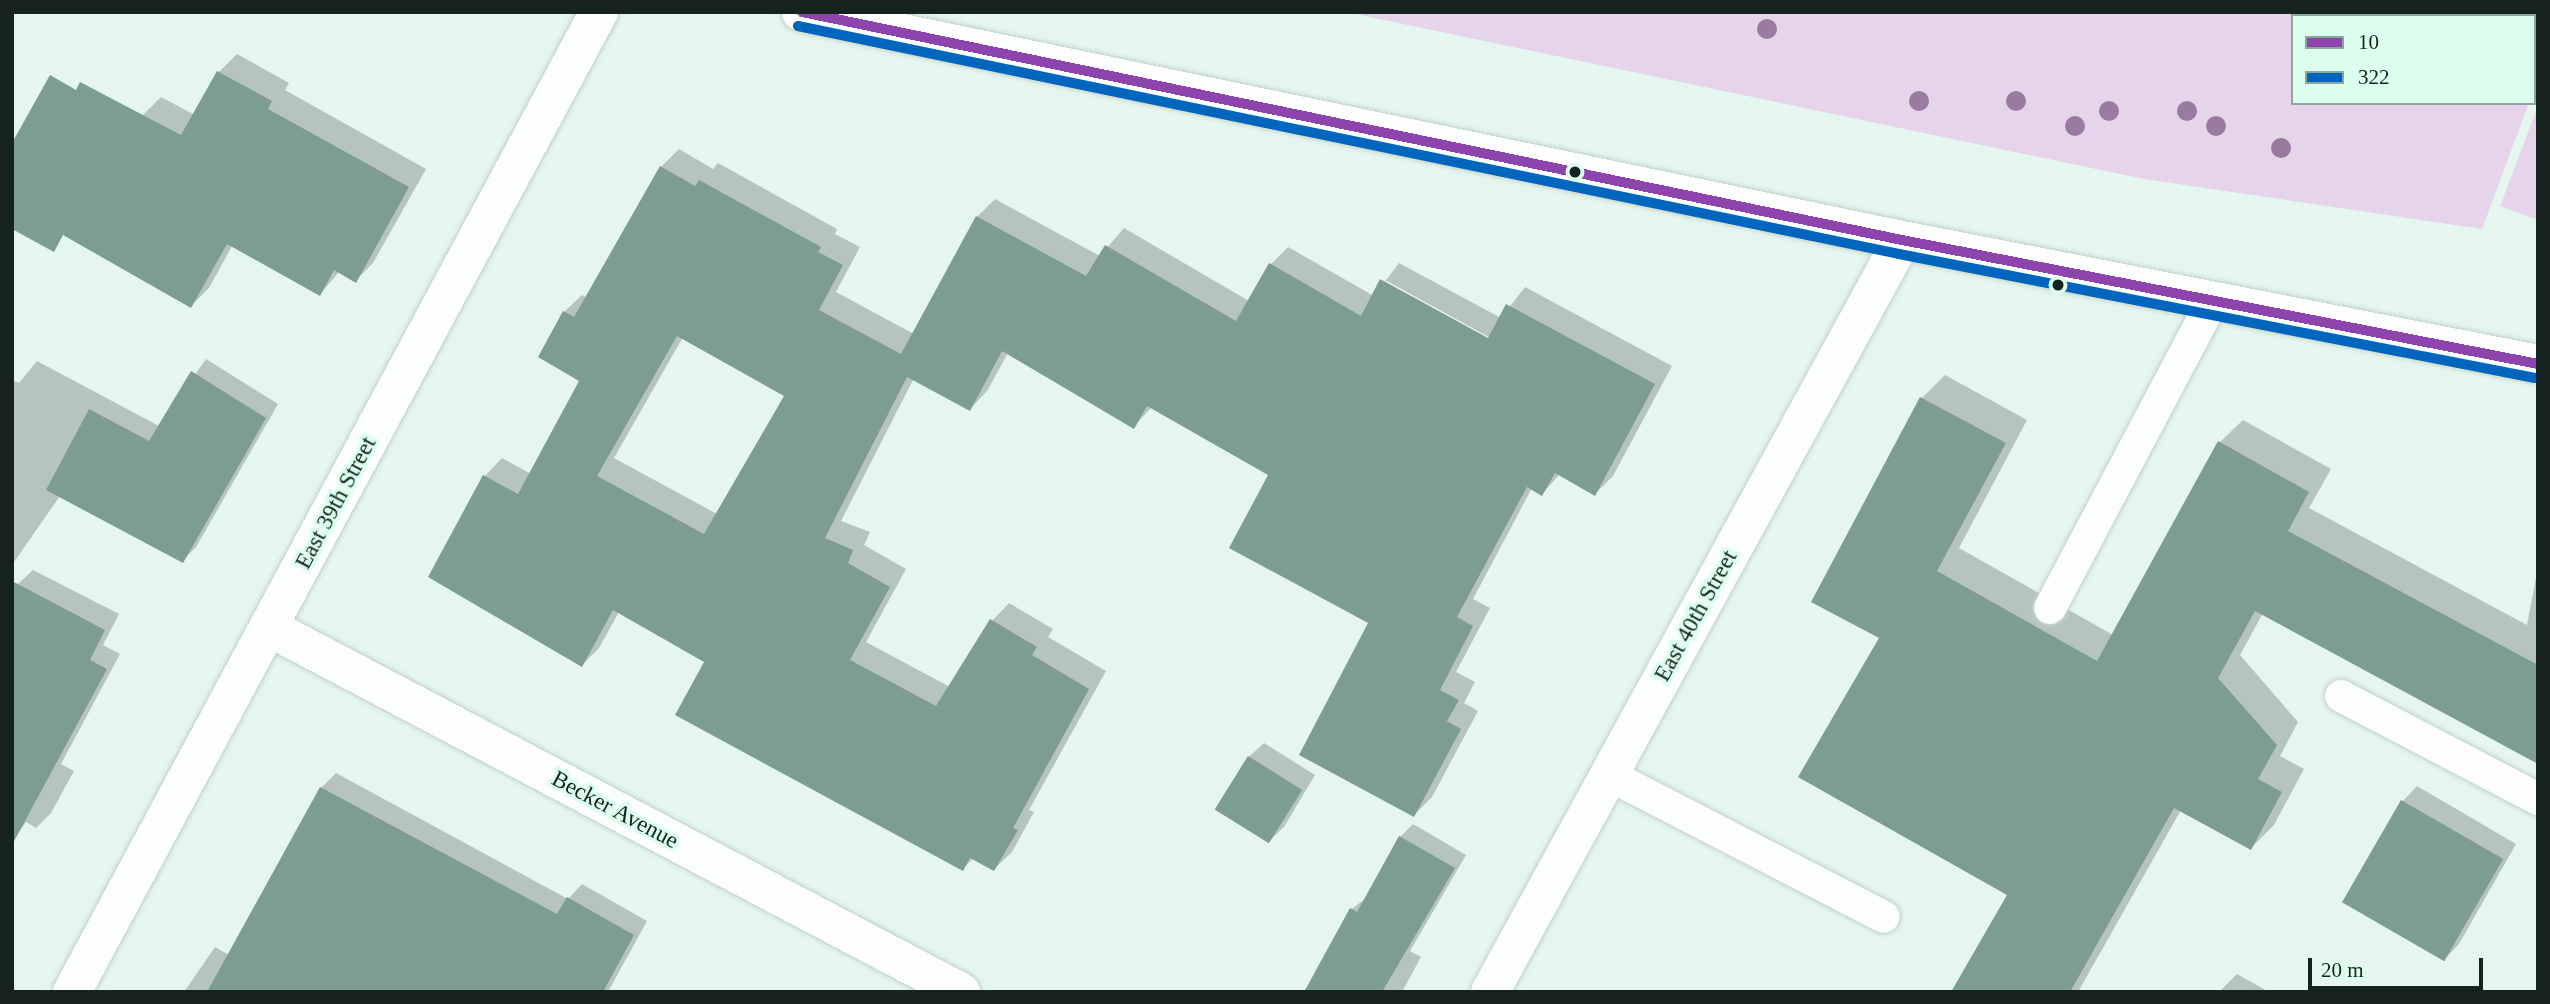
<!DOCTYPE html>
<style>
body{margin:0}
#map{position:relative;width:2550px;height:1004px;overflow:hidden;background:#e4f6ee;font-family:Georgia,serif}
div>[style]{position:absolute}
.green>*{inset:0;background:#e6d4ea}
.shadow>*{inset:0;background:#0003}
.building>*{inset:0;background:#7d9c93;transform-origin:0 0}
.roads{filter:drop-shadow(0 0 2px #c2d1ca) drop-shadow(0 0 2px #c2d1ca)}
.lane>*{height:32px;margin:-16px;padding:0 16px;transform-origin:16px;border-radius:16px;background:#fbfefc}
.street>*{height:38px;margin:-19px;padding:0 19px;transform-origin:19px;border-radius:19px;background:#fbfefc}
.secondary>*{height:38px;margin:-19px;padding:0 19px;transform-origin:19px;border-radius:19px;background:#fbfefc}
.bus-1>*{height:10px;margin:-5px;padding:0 5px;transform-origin:5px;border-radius:5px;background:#8e44ad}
.bus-2>*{height:10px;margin:-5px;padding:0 5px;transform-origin:5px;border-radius:5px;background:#0065bd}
.trees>*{width:20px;height:20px;margin:-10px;border-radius:50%;background:#9a7ba0}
.dots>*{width:19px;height:19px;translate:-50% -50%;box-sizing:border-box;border:4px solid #dcfeef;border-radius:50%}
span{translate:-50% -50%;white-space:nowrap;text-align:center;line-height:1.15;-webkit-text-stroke:7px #dcfeef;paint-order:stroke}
.street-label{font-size:23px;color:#15221d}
.frame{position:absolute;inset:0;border:14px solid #15221d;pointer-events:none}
.legend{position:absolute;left:2291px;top:14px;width:245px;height:91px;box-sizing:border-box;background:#dcfeef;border:2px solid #8ca69b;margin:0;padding:9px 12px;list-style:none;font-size:21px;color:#15221d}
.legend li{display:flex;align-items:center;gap:14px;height:35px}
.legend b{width:35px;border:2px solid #8ca69b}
.scale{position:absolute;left:2308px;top:958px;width:175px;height:32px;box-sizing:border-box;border:4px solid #15221d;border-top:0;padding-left:9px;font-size:21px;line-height:24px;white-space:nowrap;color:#15221d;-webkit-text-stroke:5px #dcfeef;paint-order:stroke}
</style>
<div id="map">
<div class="green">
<i style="clip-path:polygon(1346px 12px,2538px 12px,2538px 80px,2534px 89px,2534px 16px,2293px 16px,2293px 103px,2529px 103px,2482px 229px,2144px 179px)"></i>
<i style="clip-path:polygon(2538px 106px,2538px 220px,2500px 206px)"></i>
</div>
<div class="shadow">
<i style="clip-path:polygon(237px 54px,289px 83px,285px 90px,426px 169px,373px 263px,355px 281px,340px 271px,320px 294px,232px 246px,209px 288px,191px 306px,83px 245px,143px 115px,161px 97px,195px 115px,219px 72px)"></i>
<i style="clip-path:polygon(evenodd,679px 149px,713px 169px,718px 163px,837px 229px,835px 234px,860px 247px,836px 292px,914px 334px,977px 217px,995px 199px,1100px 256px,1124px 228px,1249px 301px,1271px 264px,1288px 247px,1374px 296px,1399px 263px,1501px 318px,1525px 287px,1672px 366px,1613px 476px,1595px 494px,1560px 474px,1542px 494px,1532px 488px,1473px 599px,1490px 608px,1456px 672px,1475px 682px,1464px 703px,1478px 711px,1432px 797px,1414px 815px,1370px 623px,1270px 474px,1152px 407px,1133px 427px,1008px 353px,987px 391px,970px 409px,914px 378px,841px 521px,870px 532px,864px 545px,906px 569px,866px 642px,950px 687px,992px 621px,1009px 603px,1053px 629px,1048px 637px,1106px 671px,1029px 810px,1034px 812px,1012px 852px,994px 869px,974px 858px,963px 868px,707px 661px,619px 612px,599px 648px,582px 665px,485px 476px,502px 458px,531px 474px,582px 380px,564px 312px,582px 295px,587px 298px,661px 167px,679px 149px,1385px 280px,1496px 341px,1495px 344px,1385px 284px,1385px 280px,679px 149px,683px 337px,786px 395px,717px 514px,614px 458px,683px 337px)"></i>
<i style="clip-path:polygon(206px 359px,278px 404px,196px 547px,182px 561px,60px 496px,12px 565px,12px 380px,19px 383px,37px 361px,159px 426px)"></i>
<i style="clip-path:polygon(1945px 375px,2027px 420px,1959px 548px,2113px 635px,2220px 442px,2243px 420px,2331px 469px,2309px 508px,2527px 625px,2538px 567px,2538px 747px,2263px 613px,2240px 655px,2298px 722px,2280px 756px,2304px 769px,2274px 825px,2251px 848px,2181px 810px,2078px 992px,1955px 992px,2009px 894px,1881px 638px,1813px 601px,1922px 398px)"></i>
<i style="clip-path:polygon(33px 570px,119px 614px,103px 645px,120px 654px,61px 764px,74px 771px,51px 813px,36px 828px,26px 822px,12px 842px,18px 584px)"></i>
<i style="clip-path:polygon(1264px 743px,1315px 775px,1284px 827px,1269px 841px,1249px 757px)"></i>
<i style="clip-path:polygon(336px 773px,568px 899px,582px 884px,647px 921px,608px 992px,184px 992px,215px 947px,229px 955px,321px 788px)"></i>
<i style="clip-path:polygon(2417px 786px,2516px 844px,2459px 944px,2445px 959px,2403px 801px)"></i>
<i style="clip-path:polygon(1413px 824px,1466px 855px,1410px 951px,1421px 957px,1402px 992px,1306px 992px,1352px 909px,1366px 898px,1400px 837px)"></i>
<i style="clip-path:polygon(2237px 974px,2269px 992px,2219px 992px)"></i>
</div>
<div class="building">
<i style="clip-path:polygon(217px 71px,272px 101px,268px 109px,409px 187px,356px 283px,334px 270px,320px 296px,227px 244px,191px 308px,63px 235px,54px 252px,12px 229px,12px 143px,50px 75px,76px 90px,80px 82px,181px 135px)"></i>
<i style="clip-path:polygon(evenodd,660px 166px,695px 186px,699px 180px,821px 247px,818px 252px,843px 265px,819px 310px,901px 354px,976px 216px,1086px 276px,1105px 245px,1236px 321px,1269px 263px,1361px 316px,1380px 279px,1488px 338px,1506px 304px,1655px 384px,1595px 496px,1555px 473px,1542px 496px,1527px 487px,1457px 617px,1473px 626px,1440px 690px,1459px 700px,1447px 721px,1461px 729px,1414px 817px,1299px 755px,1368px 623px,1229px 548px,1268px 475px,1147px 406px,1134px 429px,1002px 351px,970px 411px,907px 377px,825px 538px,853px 550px,848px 563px,890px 587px,850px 660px,936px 706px,990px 619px,1037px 647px,1032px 655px,1089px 689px,1013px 828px,1018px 830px,994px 871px,970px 858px,963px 871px,675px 715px,704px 662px,613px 610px,582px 667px,428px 577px,483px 475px,518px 494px,579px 381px,538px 357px,563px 311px,574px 317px,660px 166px,677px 336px,784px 396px,704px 534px,597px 476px,677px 336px)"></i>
<i style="clip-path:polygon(191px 371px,266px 418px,183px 563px,46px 490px,89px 409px,149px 441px)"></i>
<i style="clip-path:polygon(1920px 397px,2006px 443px,1937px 571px,2097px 661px,2218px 441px,2309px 492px,2288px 531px,2538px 665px,2538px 764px,2255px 611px,2218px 678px,2277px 745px,2258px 779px,2282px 792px,2251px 850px,2174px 808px,2070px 992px,1951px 992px,2007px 895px,1798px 777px,1879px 638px,1811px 602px)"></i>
<i style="clip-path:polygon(12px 581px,105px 630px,90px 660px,107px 669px,12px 845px)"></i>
<i style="left:1248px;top:756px;width:64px;height:63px;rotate:32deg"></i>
<i style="clip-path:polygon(320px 787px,557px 914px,567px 897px,634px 935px,603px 992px,207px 992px)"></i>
<i style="left:2401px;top:800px;width:118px;height:118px;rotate:30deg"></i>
<i style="clip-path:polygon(1399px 836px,1455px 868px,1382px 992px,1304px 992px,1350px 908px,1357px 912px)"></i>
</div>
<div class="roads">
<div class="lane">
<i style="left:2050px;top:608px;width:348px;rotate:-62.1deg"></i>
<i style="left:2341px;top:696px;width:222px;rotate:27.6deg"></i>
<i style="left:1609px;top:775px;width:309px;rotate:27.3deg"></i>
</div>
<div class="street">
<i style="left:270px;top:628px;width:781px;rotate:27.78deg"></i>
<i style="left:72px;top:992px;width:1113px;rotate:-61.73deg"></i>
<i style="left:1490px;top:992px;width:857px;rotate:-61.28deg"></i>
</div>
<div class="secondary">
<i style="left:801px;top:12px;width:1124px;rotate:11.7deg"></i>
<i style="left:1902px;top:240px;width:648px;rotate:11.03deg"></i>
</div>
</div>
<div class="bus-1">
<i style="left:802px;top:12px;width:1123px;rotate:11.71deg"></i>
<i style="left:1902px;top:240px;width:648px;rotate:11.03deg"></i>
</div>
<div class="bus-2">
<i style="left:798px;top:26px;width:1124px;rotate:11.7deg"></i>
<i style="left:1899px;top:254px;width:648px;rotate:11.03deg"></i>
</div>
<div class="trees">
<i style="left:1767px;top:29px"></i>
<i style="left:1919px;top:101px"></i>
<i style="left:2016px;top:101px"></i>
<i style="left:2109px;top:111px"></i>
<i style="left:2187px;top:111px"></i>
<i style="left:2075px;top:126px"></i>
<i style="left:2216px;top:126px"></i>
<i style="left:2281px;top:148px"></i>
</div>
<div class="dots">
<i style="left:1575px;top:172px;background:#15221d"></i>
<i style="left:2058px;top:285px;background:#15221d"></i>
</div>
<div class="street-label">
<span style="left:336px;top:503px;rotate:-62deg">East 39th Street</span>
<span style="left:1696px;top:616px;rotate:-61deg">East 40th Street</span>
<span style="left:615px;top:810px;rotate:28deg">Becker Avenue</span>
</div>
<div class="frame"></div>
<ul class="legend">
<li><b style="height:9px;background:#8e44ad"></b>10</li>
<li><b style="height:9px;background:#0065bd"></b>322</li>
</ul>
<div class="scale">20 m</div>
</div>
